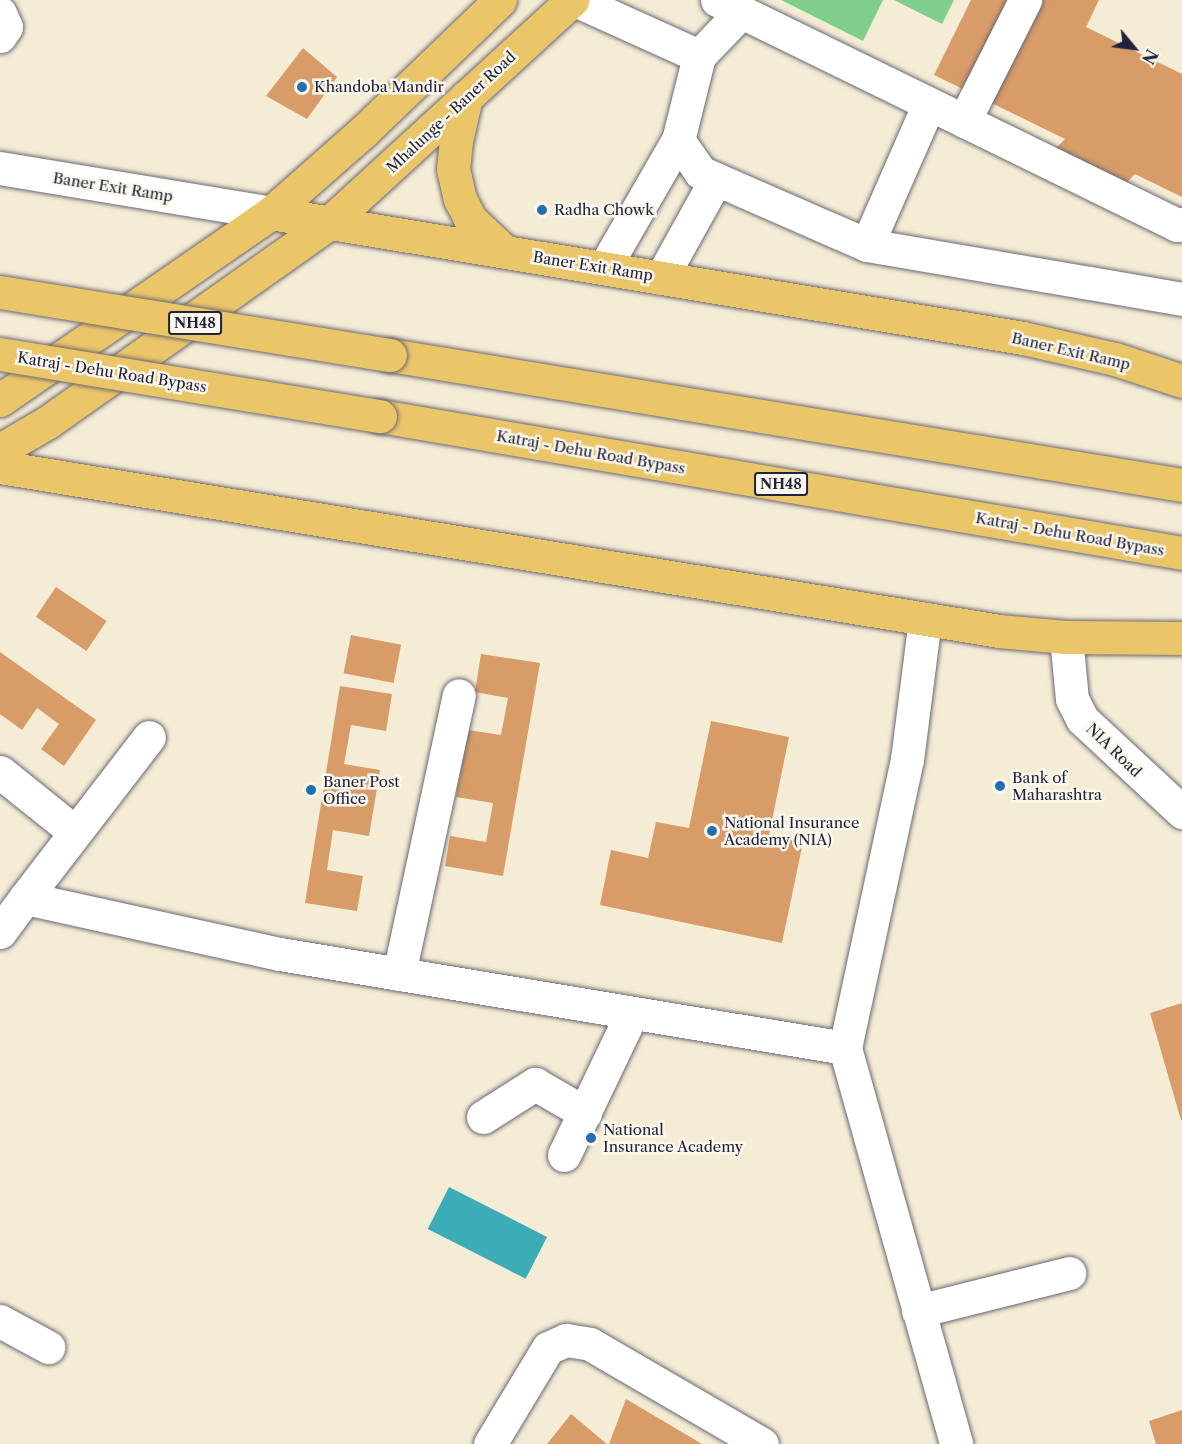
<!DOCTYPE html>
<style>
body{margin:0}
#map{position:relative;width:1182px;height:1444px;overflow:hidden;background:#f5ecd6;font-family:"Libre Caslon Text",serif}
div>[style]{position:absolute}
.green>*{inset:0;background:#80ce8d}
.water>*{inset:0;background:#3cadb6;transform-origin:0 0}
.building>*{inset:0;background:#d89c68;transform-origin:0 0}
.roads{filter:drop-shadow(0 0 2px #6c6971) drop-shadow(0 0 2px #6c6971)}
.minor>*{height:33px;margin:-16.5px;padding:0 16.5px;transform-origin:16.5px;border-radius:16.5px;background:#fff}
.major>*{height:33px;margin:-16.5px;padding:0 16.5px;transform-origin:16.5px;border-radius:16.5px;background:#ebc669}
.highway>*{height:33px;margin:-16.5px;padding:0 16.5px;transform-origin:16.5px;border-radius:16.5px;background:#ebc669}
.bridges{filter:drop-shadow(0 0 2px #6c6971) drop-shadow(0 0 2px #6c6971)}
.highway-bridge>*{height:33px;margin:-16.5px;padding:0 16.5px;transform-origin:16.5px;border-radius:16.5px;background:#ebc669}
.dots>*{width:16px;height:16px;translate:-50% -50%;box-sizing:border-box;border:3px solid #fbf7ec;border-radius:50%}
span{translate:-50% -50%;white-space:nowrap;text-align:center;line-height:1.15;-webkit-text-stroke:5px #fbf7ec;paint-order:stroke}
.shield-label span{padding:2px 4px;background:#fbf7ec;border:2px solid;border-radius:4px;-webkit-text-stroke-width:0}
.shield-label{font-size:14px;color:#22223b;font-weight:700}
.poi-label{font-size:15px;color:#22223b}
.left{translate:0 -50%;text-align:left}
.street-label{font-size:15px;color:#22223b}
.north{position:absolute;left:1104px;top:18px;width:60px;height:60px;-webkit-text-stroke:4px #fbf7ec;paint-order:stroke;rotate:119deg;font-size:16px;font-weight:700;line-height:24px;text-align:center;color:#22223b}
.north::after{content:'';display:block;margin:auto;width:21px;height:27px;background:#22223b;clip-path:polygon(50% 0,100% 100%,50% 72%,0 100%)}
</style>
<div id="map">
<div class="green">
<i style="clip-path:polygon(781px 0,883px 0,863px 41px)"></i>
<i style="clip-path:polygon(894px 0,954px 0,942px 24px)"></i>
</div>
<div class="water">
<i style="left:449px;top:1187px;width:110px;height:47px;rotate:27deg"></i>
</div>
<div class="building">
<i style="clip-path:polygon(971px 0,1099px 0,1086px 27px,1182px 74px,1182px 197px,1135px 174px,1105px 205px,1035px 170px,1065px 139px,934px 75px)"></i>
<i style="clip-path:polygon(303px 48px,337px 77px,307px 119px,266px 96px)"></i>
<i style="left:56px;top:587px;width:61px;height:36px;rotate:34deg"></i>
<i style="left:351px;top:635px;width:51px;height:39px;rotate:11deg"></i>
<i style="clip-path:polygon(0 652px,96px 720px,64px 766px,41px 749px,59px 724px,37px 708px,22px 730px,0 714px)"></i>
<i style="clip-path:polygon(481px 654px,540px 663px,503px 876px,445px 866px,450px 836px,486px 842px,493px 803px,456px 797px,468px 730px,501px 735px,508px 698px,475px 692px)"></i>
<i style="clip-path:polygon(340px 686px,392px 694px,386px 731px,351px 725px,344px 764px,380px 770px,369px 836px,333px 830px,327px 870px,363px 876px,357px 911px,305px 903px)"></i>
<i style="clip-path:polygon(711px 721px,789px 737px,769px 835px,803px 842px,782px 943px,600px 905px,611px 850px,648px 858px,656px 822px,689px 828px)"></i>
<i style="clip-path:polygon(1182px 1003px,1182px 1120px,1181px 1120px,1150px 1013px)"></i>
<i style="clip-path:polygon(626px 1399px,702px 1444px,609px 1444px)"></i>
<i style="clip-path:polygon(1182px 1410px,1182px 1444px,1156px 1444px,1149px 1421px)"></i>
<i style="clip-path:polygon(571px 1414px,607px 1444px,547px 1444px)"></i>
</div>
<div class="roads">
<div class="minor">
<i style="left:575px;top:0;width:136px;rotate:24.3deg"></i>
<i style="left:717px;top:0;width:512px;rotate:26.06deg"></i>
<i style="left:1177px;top:225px;width:5px;rotate:-11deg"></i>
<i style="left:741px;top:12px;width:61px;rotate:133.7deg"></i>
<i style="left:699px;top:56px;width:87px;rotate:104deg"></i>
<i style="left:678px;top:140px;width:39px;rotate:55deg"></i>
<i style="left:700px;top:172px;width:182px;rotate:23.6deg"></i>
<i style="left:867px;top:245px;width:320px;rotate:9.7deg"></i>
<i style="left:0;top:13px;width:15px;rotate:67deg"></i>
<i style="left:6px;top:27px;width:11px;rotate:124deg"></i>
<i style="left:964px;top:121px;width:136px;rotate:-63.2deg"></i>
<i style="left:0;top:168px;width:275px;rotate:9.4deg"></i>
<i style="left:867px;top:245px;width:154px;rotate:-66.3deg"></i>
<i style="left:604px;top:268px;width:148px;rotate:-60deg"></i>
<i style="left:661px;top:278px;width:113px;rotate:-60.9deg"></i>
<i style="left:925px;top:619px;width:141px;rotate:97.3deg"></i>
<i style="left:907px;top:759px;width:296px;rotate:102.1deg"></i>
<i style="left:845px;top:1048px;width:411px;rotate:74.3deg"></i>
<i style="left:1066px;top:637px;width:62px;rotate:84.5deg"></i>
<i style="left:1072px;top:699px;width:22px;rotate:63deg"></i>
<i style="left:1082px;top:719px;width:137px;rotate:42.9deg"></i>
<i style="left:0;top:772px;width:96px;rotate:38.7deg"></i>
<i style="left:25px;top:898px;width:203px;rotate:-52.4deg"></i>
<i style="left:0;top:932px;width:42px;rotate:-53.7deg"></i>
<i style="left:25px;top:898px;width:261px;rotate:12.4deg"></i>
<i style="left:280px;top:954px;width:573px;rotate:9.45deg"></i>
<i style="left:399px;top:974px;width:285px;rotate:-77.9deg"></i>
<i style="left:483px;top:1117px;width:62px;rotate:-32.4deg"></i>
<i style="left:535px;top:1084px;width:58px;rotate:30.1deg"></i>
<i style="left:564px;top:1155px;width:157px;rotate:-64.4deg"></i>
<i style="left:918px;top:1311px;width:156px;rotate:-14.1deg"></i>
<i style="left:0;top:1321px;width:55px;rotate:28.4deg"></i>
<i style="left:490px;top:1444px;width:112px;rotate:-58.9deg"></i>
<i style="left:548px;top:1348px;width:20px;rotate:-24deg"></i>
<i style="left:566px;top:1340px;width:24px;rotate:9deg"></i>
<i style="left:590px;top:1344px;width:199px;rotate:30.2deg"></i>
</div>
<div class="major">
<i style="left:466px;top:97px;width:45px;rotate:102.8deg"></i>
<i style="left:456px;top:141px;width:28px;rotate:96deg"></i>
<i style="left:453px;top:169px;width:31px;rotate:77deg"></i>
<i style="left:460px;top:199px;width:22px;rotate:63deg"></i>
<i style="left:470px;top:219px;width:48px;rotate:43.3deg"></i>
<i style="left:271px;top:213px;width:762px;rotate:9.44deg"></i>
<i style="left:1023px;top:338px;width:94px;rotate:12.9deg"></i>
<i style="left:1115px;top:359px;width:71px;rotate:18.2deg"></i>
<i style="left:0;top:400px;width:329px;rotate:-34.6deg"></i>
<i style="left:271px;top:213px;width:123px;rotate:-41.4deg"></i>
<i style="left:363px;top:132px;width:190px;rotate:-43.9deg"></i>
<i style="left:0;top:450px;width:56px;rotate:-30.3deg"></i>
<i style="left:48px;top:422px;width:344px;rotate:-35.3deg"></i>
<i style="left:329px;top:223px;width:330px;rotate:-42.5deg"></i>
<i style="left:0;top:467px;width:1012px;rotate:9.32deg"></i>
<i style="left:999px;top:631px;width:67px;rotate:5.1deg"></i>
<i style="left:1066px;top:637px;width:116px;rotate:0.5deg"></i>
</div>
<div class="highway">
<i style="left:390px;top:355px;width:803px;rotate:9.32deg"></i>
<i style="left:380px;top:416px;width:814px;rotate:9.69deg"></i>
</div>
</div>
<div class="bridges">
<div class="highway-bridge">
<i style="left:0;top:292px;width:395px;rotate:9.2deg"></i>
<i style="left:0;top:354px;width:385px;rotate:9.3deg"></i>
</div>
</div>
<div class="dots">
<i style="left:302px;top:87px;background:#1f6fb2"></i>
<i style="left:542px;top:210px;background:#1f6fb2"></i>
<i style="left:1000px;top:786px;background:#1f6fb2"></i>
<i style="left:311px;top:790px;background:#1f6fb2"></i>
<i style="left:712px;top:831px;background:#1f6fb2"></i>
<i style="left:591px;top:1138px;background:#1f6fb2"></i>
</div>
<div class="shield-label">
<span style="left:195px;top:323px">NH48</span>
<span style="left:781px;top:484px">NH48</span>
</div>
<div class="poi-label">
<span class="left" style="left:314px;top:87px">Khandoba Mandir</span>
<span class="left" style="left:554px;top:210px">Radha Chowk</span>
<span class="left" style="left:1012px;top:786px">Bank of<br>Maharashtra</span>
<span class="left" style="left:323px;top:790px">Baner Post<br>Office</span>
<span class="left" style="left:724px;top:831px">National Insurance<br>Academy (NIA)</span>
<span class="left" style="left:603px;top:1138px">National<br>Insurance Academy</span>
</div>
<div class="street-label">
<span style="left:451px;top:112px;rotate:-43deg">Mhalunge - Baner Road</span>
<span style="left:113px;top:187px;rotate:9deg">Baner Exit Ramp</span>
<span style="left:593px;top:266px;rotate:9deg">Baner Exit Ramp</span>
<span style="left:1071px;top:351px;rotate:13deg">Baner Exit Ramp</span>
<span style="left:112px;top:372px;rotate:9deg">Katraj - Dehu Road Bypass</span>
<span style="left:591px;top:452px;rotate:10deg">Katraj - Dehu Road Bypass</span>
<span style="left:1070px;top:534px;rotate:10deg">Katraj - Dehu Road Bypass</span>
<span style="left:1114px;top:750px;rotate:44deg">NIA Road</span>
</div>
<div class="north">N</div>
</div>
